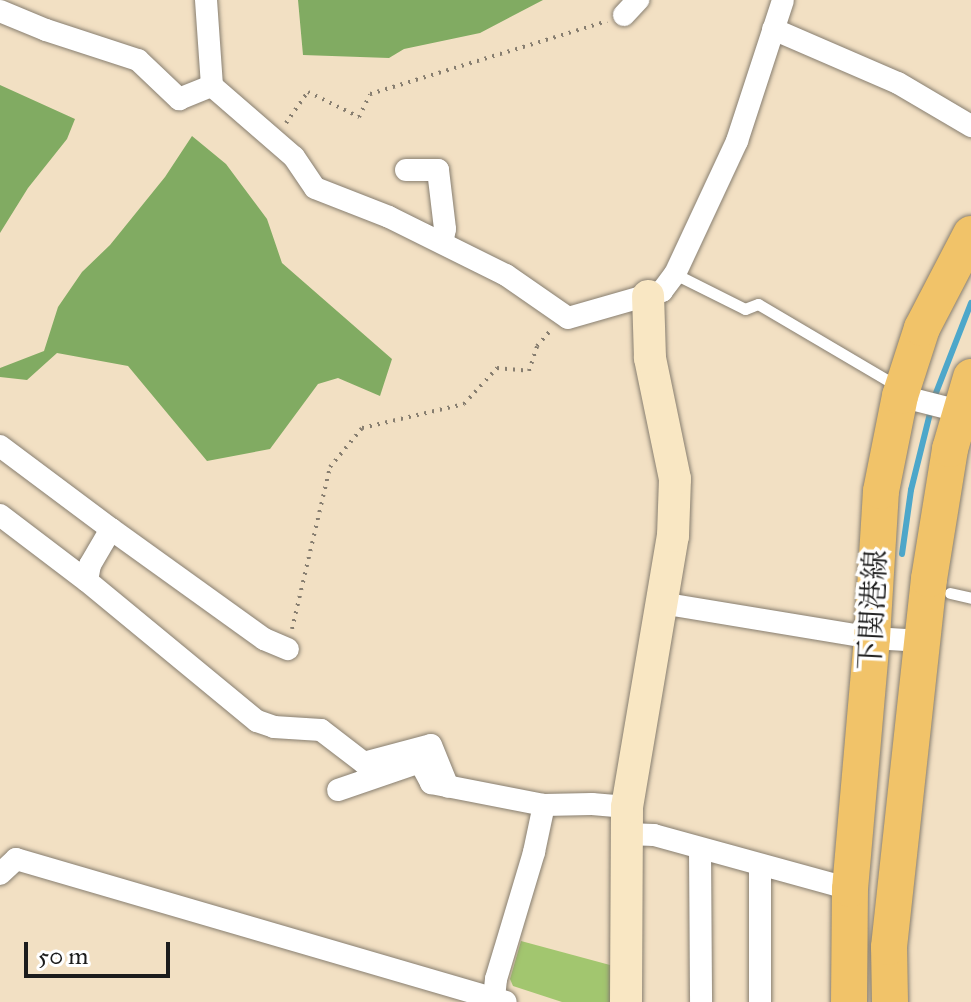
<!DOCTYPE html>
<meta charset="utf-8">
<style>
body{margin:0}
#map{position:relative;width:971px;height:1002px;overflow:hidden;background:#f2e0c3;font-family:"IM FELL Great Primer","Noto Serif JP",serif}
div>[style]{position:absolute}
.green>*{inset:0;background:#a2c66f}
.forest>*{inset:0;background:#81ab62}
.stream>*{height:6px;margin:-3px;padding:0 3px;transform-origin:3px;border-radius:3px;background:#4da7ca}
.path>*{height:4px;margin-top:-2px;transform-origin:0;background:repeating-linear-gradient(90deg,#877e70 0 2px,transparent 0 8px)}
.roads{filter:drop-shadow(0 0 2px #877e70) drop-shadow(0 0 2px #877e70)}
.lane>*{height:11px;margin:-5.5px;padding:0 5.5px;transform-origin:5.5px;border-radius:5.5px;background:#fff}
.street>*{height:22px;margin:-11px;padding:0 11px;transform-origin:11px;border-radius:11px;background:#fff}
.secondary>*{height:32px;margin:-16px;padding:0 16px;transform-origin:16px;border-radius:16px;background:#f9e7c3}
.primary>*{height:36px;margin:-18px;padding:0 18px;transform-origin:18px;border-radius:18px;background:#f1c369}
span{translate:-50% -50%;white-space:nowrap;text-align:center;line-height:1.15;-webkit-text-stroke:7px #fff;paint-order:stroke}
.street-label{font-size:30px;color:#1c1c1c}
.scale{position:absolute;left:24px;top:942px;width:146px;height:36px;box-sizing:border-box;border:4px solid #1c1c1c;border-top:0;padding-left:10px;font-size:24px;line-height:28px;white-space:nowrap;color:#1c1c1c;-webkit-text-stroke:6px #fff;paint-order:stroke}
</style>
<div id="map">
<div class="green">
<i style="clip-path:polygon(521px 941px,610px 965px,613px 1002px,562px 1002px,513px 986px,510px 979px)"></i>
</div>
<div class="forest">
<i style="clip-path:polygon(298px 0,543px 0,480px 33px,404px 49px,389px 58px,303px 55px)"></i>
<i style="clip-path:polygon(0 85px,75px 119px,67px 139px,28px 188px,0 233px)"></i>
<i style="clip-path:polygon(192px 136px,226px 164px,267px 219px,282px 263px,392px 359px,380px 396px,338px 378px,318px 384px,270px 449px,207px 461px,128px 366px,57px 353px,27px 380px,0 377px,0 368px,44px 351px,58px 307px,82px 272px,110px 245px,165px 177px)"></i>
</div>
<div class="stream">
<i style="left:934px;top:398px;width:102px;rotate:-68.7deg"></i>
<i style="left:902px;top:554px;width:65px;rotate:-82deg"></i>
<i style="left:911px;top:490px;width:83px;rotate:-76.1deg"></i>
</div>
<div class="path">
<i style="left:286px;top:123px;width:38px;rotate:-55deg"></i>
<i style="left:308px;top:92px;width:57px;rotate:26.1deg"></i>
<i style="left:359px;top:117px;width:25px;rotate:-64deg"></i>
<i style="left:370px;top:94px;width:248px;rotate:-17.1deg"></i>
<i style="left:292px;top:629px;width:166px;rotate:-76.8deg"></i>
<i style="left:330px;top:467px;width:50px;rotate:-50.6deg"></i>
<i style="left:362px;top:428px;width:105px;rotate:-13.2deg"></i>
<i style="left:464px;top:404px;width:49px;rotate:-47.5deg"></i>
<i style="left:497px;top:368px;width:32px;rotate:5deg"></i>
<i style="left:529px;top:371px;width:26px;rotate:-72deg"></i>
<i style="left:537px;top:346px;width:23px;rotate:-49deg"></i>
</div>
<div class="roads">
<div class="lane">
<i style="left:675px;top:274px;width:78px;rotate:26.6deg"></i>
<i style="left:745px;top:309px;width:14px;rotate:-21deg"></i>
<i style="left:758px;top:304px;width:150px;rotate:30.5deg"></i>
<i style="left:950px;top:593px;width:22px;rotate:13deg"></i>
</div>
<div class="street">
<i style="left:206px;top:0;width:86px;rotate:86deg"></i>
<i style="left:212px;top:86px;width:108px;rotate:40.9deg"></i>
<i style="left:294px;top:157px;width:37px;rotate:56deg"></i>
<i style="left:315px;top:188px;width:79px;rotate:21.4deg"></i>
<i style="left:389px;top:217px;width:131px;rotate:26.4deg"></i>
<i style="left:506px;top:275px;width:75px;rotate:34.7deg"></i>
<i style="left:568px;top:318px;width:98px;rotate:-16deg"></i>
<i style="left:662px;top:291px;width:21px;rotate:-53deg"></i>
<i style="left:675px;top:274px;width:147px;rotate:-65deg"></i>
<i style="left:737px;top:141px;width:148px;rotate:-71.9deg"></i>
<i style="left:0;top:11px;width:50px;rotate:22.4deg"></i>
<i style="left:46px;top:30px;width:97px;rotate:18.1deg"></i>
<i style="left:138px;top:60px;width:57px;rotate:43.6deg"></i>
<i style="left:179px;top:99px;width:35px;rotate:-22deg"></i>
<i style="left:624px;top:15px;width:21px;rotate:-47deg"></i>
<i style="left:773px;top:29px;width:136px;rotate:23.4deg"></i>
<i style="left:898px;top:83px;width:85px;rotate:30.5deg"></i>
<i style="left:406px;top:170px;width:32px"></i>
<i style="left:438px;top:170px;width:59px;rotate:83.2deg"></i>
<i style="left:445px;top:229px;width:14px;rotate:102deg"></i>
<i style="left:900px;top:396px;width:61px;rotate:14.3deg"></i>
<i style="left:0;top:446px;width:139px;rotate:36.8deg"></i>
<i style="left:111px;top:529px;width:42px;rotate:120.3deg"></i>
<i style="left:90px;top:565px;width:16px;rotate:101deg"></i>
<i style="left:87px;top:581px;width:220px;rotate:39.5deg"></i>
<i style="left:257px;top:721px;width:18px;rotate:19deg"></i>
<i style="left:274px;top:727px;width:47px;rotate:3.7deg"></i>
<i style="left:321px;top:730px;width:54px;rotate:37.5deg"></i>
<i style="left:364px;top:763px;width:69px;rotate:-15deg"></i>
<i style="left:431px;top:745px;width:45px;rotate:68deg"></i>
<i style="left:0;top:515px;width:109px;rotate:37.2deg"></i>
<i style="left:111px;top:529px;width:188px;rotate:35.7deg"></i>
<i style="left:264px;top:639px;width:26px;rotate:23deg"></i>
<i style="left:661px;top:603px;width:214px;rotate:9.4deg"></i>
<i style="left:872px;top:638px;width:51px;rotate:3.4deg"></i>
<i style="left:338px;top:790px;width:87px;rotate:-18.9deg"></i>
<i style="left:420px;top:762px;width:24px;rotate:62deg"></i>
<i style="left:431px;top:783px;width:115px;rotate:11deg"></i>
<i style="left:544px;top:805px;width:48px;rotate:-1.2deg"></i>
<i style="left:592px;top:804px;width:35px;rotate:5deg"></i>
<i style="left:627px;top:834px;width:27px;rotate:2deg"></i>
<i style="left:654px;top:835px;width:203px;rotate:15.4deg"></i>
<i style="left:700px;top:850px;width:152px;rotate:89.6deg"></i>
<i style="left:0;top:874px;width:22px;rotate:-43deg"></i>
<i style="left:16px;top:859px;width:510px;rotate:16.27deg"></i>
<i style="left:494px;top:998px;width:19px;rotate:-84deg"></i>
<i style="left:496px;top:979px;width:133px;rotate:-73.3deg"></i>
<i style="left:534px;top:852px;width:48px;rotate:-78deg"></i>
<i style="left:760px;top:1002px;width:135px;rotate:-90deg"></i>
</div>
<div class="secondary">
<i style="left:626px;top:1002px;width:195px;rotate:-89.7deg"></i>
<i style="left:627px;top:807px;width:275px;rotate:-80.4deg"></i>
<i style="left:673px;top:536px;width:57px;rotate:-88deg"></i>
<i style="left:675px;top:479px;width:124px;rotate:-101.7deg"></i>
<i style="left:650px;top:358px;width:62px;rotate:-91.8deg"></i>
</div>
<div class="primary">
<i style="left:849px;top:1002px;width:113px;rotate:-89.5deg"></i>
<i style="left:850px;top:889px;width:252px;rotate:-85deg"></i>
<i style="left:872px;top:638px;width:147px;rotate:-86.5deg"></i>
<i style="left:881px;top:491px;width:97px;rotate:-78.7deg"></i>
<i style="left:900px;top:396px;width:71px;rotate:-72.1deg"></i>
<i style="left:922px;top:328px;width:106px;rotate:-62.5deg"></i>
<i style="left:890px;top:1002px;width:55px;rotate:-91deg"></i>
<i style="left:889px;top:947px;width:370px;rotate:-83.8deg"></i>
<i style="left:929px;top:579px;width:132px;rotate:-80.8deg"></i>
<i style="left:950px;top:449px;width:75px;rotate:-73.7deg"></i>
</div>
</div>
<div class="street-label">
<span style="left:873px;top:610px;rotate:-87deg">下関港線</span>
</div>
<div class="scale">50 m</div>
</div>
